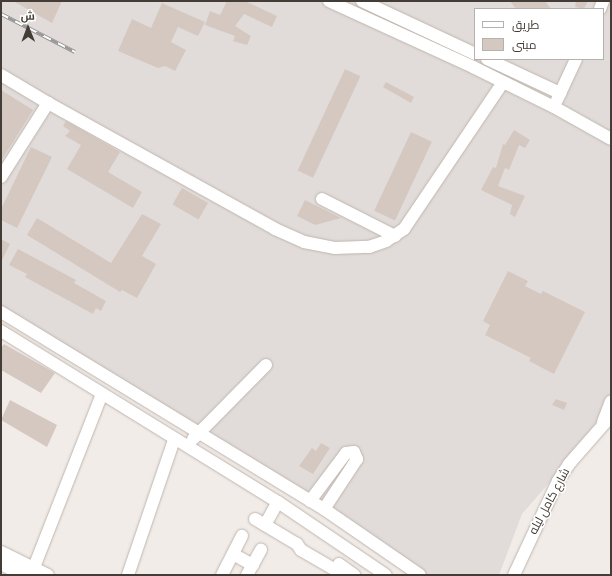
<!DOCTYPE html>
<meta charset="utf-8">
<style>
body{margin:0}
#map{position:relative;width:612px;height:576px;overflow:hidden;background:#f2ece8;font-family:"Titillium Web",Cairo,sans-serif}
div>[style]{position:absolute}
.industrial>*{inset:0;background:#e1dcd9}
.building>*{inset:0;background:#d5c8c1;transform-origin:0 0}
.roads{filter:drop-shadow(0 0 1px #bfb5ae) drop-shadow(0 0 1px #bfb5ae)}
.minor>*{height:12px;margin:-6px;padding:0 6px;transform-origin:6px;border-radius:6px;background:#fff}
.rail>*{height:4px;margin-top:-2px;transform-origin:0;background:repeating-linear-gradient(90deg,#fff 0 8px,#969696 0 16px);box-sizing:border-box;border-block:1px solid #969696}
span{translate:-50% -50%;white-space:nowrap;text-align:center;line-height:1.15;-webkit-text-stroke:3px #fff;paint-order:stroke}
.street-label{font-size:12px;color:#443c37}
.frame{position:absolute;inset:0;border:2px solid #443c37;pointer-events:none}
.legend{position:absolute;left:474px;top:8px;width:130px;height:52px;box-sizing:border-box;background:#fff;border:1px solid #b4b1af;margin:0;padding:5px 7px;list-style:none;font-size:12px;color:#443c37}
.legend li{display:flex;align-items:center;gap:8px;height:20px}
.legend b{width:20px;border:1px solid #b4b1af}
.north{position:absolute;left:8px;top:8px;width:40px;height:40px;-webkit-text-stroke:3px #fff;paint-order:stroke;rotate:359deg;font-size:11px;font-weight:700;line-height:16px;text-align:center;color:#443c37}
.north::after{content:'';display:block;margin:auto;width:14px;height:18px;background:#443c37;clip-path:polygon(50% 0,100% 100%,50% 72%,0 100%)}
</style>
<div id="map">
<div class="industrial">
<i style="clip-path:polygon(evenodd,1px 1px,611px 1px,611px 412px,522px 514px,499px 575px,420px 575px,1px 312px,1px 1px,475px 9px,603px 9px,603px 59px,475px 59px,475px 9px)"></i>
</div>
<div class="building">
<i style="clip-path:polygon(13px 1px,62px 1px,52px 23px)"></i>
<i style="clip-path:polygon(227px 1px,245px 1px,277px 16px,272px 27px,244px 14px,235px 26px,251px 36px,247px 45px,233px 41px,235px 36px,205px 25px,210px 11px,220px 15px)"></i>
<i style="clip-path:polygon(510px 1px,545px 1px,551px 9px,516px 9px)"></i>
<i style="clip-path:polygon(576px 1px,588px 1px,584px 9px,575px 7px)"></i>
<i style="clip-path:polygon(162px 3px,205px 22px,198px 36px,178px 27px,171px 42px,186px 50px,175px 71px,165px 66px,158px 68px,118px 51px,132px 19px,151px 28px)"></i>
<i style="left:345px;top:69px;width:17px;height:112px;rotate:25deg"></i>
<i style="clip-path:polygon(386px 82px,414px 97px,411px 103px,383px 87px)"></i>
<i style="clip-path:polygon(1px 90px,33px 110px,1px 161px)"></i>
<i style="clip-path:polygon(66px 121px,120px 152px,108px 172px,142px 192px,133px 208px,67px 169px,81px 145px,65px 136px,70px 131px,63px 126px)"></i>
<i style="clip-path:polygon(514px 130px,530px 140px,525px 148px,519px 145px,509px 170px,505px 168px,498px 186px,525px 196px,515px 217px,510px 214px,512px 205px,481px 190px,493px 167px,496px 168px,503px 144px,505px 145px)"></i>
<i style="left:411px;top:132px;width:23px;height:87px;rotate:25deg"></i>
<i style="clip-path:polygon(31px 147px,52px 157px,17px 228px,1px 220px,1px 209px)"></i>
<i style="left:182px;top:188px;width:30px;height:19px;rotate:30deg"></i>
<i style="clip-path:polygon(305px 200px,341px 218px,315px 225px,297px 216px)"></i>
<i style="clip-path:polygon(142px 214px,161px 224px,142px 256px,156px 264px,137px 298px,122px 290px,120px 292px,27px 235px,37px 218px,111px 263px)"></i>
<i style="clip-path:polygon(1px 239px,10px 244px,1px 262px)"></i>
<i style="clip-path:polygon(18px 249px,76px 280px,74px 283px,106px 301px,101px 311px,96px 308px,93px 314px,25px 277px,27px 274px,9px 265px)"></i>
<i style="clip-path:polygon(508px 271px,528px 281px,525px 286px,541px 294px,543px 291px,585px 312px,554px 374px,529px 361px,531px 358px,485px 335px,490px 325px,483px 321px)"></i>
<i style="clip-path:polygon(4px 344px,55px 373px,41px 393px,1px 370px,1px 348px)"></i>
<i style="clip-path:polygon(556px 399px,567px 403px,564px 410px,552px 405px)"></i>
<i style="clip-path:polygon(10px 400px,57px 425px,47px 447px,1px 420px)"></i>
<i style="clip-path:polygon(321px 443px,330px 448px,313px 474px,299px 466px,312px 448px,316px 451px)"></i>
</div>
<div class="roads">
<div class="minor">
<i style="left:329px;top:1px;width:158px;rotate:24.6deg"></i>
<i style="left:473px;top:67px;width:90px;rotate:26.3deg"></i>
<i style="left:554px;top:107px;width:65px;rotate:29.3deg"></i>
<i style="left:362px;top:1px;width:125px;rotate:25.1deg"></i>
<i style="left:600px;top:9px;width:9px;rotate:-69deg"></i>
<i style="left:487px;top:59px;width:81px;rotate:25deg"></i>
<i style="left:1px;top:75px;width:55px;rotate:30.8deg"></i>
<i style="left:48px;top:103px;width:260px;rotate:29deg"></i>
<i style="left:275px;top:229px;width:32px;rotate:24deg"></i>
<i style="left:304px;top:242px;width:32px;rotate:11deg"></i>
<i style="left:335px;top:248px;width:34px;rotate:-2deg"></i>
<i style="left:369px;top:247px;width:18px;rotate:-19deg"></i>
<i style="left:386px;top:241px;width:22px;rotate:-34deg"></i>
<i style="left:404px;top:229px;width:177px;rotate:-56deg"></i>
<i style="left:557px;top:100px;width:45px;rotate:-65.1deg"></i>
<i style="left:1px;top:177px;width:88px;rotate:-57.6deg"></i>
<i style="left:322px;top:199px;width:82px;rotate:26.9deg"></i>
<i style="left:1px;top:312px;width:378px;rotate:31.4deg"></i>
<i style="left:324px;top:509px;width:116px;rotate:34.5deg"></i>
<i style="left:1px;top:331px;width:326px;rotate:31.7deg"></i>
<i style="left:278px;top:502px;width:130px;rotate:34.1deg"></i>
<i style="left:603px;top:422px;width:22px;rotate:-69deg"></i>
<i style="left:193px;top:439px;width:104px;rotate:-45.4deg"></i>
<i style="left:310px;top:501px;width:60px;rotate:-53.1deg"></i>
<i style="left:346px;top:453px;width:8px;rotate:-7deg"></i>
<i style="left:354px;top:452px;width:8px;rotate:67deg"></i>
<i style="left:357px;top:459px;width:60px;rotate:123.4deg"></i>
<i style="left:255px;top:519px;width:49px;rotate:30.8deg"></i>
<i style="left:297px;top:544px;width:7px;rotate:56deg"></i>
<i style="left:301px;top:550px;width:50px;rotate:30.2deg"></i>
<i style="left:265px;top:525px;width:26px;rotate:-61deg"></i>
<i style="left:1px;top:552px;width:52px;rotate:26.1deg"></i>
<i style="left:233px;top:554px;width:23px;rotate:29deg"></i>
<i style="left:1px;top:564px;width:25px;rotate:27deg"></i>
<i style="left:339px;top:564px;width:19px;rotate:36deg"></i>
<i style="left:31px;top:575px;width:194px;rotate:-68.6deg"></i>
<i style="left:128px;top:575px;width:143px;rotate:-71.2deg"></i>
<i style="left:222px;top:575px;width:44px;rotate:-62.9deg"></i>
<i style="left:247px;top:575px;width:29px;rotate:-61deg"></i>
<i style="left:514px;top:575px;width:104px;rotate:-64.9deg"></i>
<i style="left:558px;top:481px;width:20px;rotate:-57deg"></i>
<i style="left:569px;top:464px;width:64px;rotate:-48.8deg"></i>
</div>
</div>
<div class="rail">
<i style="left:1px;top:14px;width:83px;rotate:27.2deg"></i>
</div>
<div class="street-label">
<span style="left:549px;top:501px;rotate:-62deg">شارع كامل ليله</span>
</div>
<div class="frame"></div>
<ul class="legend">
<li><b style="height:5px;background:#fff"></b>طريق</li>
<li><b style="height:11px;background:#d5c8c1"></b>مبنى</li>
</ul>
<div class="north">ش</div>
</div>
